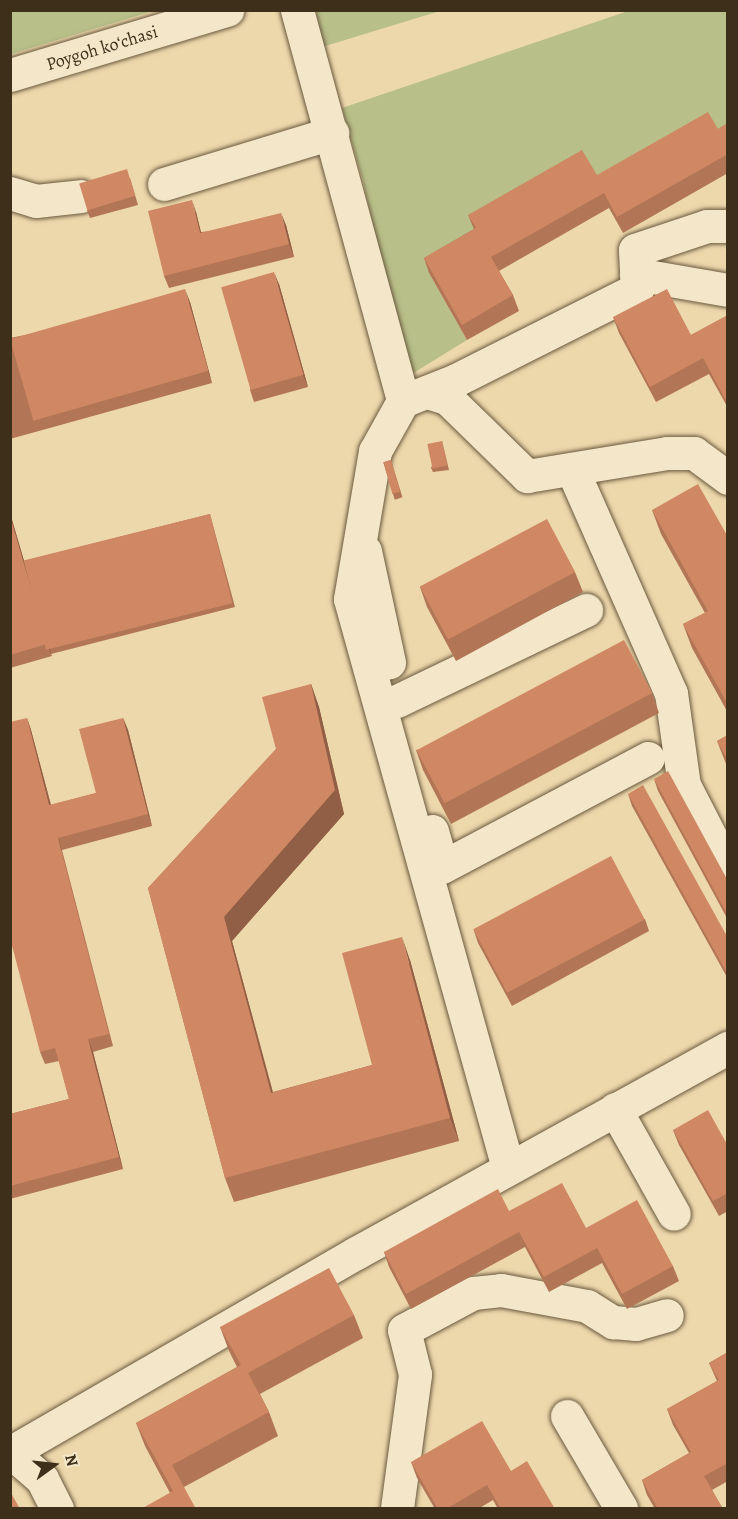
<!DOCTYPE html>
<meta charset="utf-8">
<style>
body{margin:0}
#map{position:relative;width:738px;height:1519px;overflow:hidden;background:#edd8ac;font-family:Alegreya,serif}
div>[style]{position:absolute}
.green>*{inset:0;background:#b8bf89}
.roads{filter:drop-shadow(0 0 2px #6a593e) drop-shadow(0 0 2px #6a593e)}
.minor>*{height:33px;margin:-16.5px;padding:0 16.5px;transform-origin:16.5px;border-radius:16.5px;background:#f3e6c9}
.wall>*{inset:0;background:#b27555;transform-origin:0 0}
.shaded-wall>*{inset:0;background:#915f45;transform-origin:0 0}
.building>*{inset:0;background:#cf8863;transform-origin:0 0}
span{translate:-50% -50%;white-space:nowrap;text-align:center;line-height:1.15;-webkit-text-stroke:4.5px #f3e6c9;paint-order:stroke}
.street-label{font-size:18px;color:#3e2f1a}
.frame{position:absolute;inset:0;border:12px solid #3e2f1a;pointer-events:none}
.north{position:absolute;left:24px;top:1435px;width:60px;height:60px;-webkit-text-stroke:4px #f3e6c9;paint-order:stroke;rotate:75deg;font-size:16px;font-weight:700;line-height:24px;text-align:center;color:#3e2f1a}
.north::after{content:'';display:block;margin:auto;width:21px;height:27px;background:#3e2f1a;clip-path:polygon(50% 0,100% 100%,50% 72%,0 100%)}
</style>
<div id="map">
<div class="green">
<i style="clip-path:polygon(11px 10px,153px 10px,153px 11px,11px 54px)"></i>
<i style="clip-path:polygon(316px 10px,440px 11px,322px 47px)"></i>
<i style="clip-path:polygon(628px 11px,727px 11px,727px 142px,429px 273px,467px 340px,407px 377px,363px 181px,342px 108px)"></i>
</div>
<div class="roads">
<div class="minor">
<i style="left:297px;top:10px;width:405px;rotate:74.8deg"></i>
<i style="left:403px;top:401px;width:57px;rotate:119.2deg"></i>
<i style="left:375px;top:451px;width:150px;rotate:99.6deg"></i>
<i style="left:350px;top:599px;width:591px;rotate:74.48deg"></i>
<i style="left:10px;top:75px;width:227px;rotate:-16.7deg"></i>
<i style="left:164px;top:184px;width:176px;rotate:-16.9deg"></i>
<i style="left:10px;top:193px;width:27px;rotate:17deg"></i>
<i style="left:36px;top:201px;width:45px;rotate:-6.3deg"></i>
<i style="left:636px;top:274px;width:93px;rotate:9.9deg"></i>
<i style="left:427px;top:392px;width:21px;rotate:17deg"></i>
<i style="left:447px;top:398px;width:112px;rotate:44.3deg"></i>
<i style="left:527px;top:476px;width:142px;rotate:-9.3deg"></i>
<i style="left:667px;top:453px;width:27px"></i>
<i style="left:694px;top:453px;width:42px;rotate:36.3deg"></i>
<i style="left:403px;top:401px;width:57px;rotate:-21.6deg"></i>
<i style="left:456px;top:380px;width:203px;rotate:-26.7deg"></i>
<i style="left:637px;top:289px;width:39px;rotate:-93deg"></i>
<i style="left:635px;top:250px;width:76px;rotate:-18.4deg"></i>
<i style="left:707px;top:226px;width:21px"></i>
<i style="left:572px;top:469px;width:245px;rotate:66.2deg"></i>
<i style="left:671px;top:693px;width:93px;rotate:82deg"></i>
<i style="left:684px;top:785px;width:97px;rotate:62.9deg"></i>
<i style="left:365px;top:551px;width:114px;rotate:77.8deg"></i>
<i style="left:397px;top:701px;width:210px;rotate:-25.7deg"></i>
<i style="left:432px;top:831px;width:37px;rotate:74deg"></i>
<i style="left:442px;top:867px;width:233px;rotate:-27.9deg"></i>
<i style="left:615px;top:1109px;width:120px;rotate:60.7deg"></i>
<i style="left:567px;top:1416px;width:107px;rotate:59.6deg"></i>
<i style="left:10px;top:1451px;width:43px;rotate:41.2deg"></i>
<i style="left:42px;top:1479px;width:33px;rotate:63deg"></i>
<i style="left:13px;top:1451px;width:396px;rotate:-30deg"></i>
<i style="left:356px;top:1253px;width:425px;rotate:-28.9deg"></i>
<i style="left:397px;top:1508px;width:135px;rotate:-82.3deg"></i>
<i style="left:415px;top:1374px;width:45px;rotate:-104deg"></i>
<i style="left:404px;top:1330px;width:78px;rotate:-28.2deg"></i>
<i style="left:473px;top:1293px;width:28px;rotate:-6deg"></i>
<i style="left:501px;top:1290px;width:87px;rotate:10.5deg"></i>
<i style="left:587px;top:1306px;width:31px;rotate:32deg"></i>
<i style="left:613px;top:1322px;width:23px;rotate:5deg"></i>
<i style="left:636px;top:1324px;width:32px;rotate:-16deg"></i>
</div>
</div>
<div class="wall">
<i style="clip-path:polygon(728px 123px,728px 173px,623px 233px,609px 208px,499px 271px,513px 295px,519px 311px,467px 340px,429px 273px,424px 258px,474px 229px,468px 215px,597px 175px,718px 129px)"></i>
<i style="clip-path:polygon(130px 178px,138px 205px,90px 218px,87px 210px)"></i>
<i style="clip-path:polygon(196px 212px,201px 232px,286px 225px,294px 257px,169px 288px,164px 276px)"></i>
<i style="clip-path:polygon(279px 284px,308px 387px,254px 402px,250px 390px)"></i>
<i style="clip-path:polygon(190px 302px,212px 383px,10px 439px,10px 338px)"></i>
<i style="clip-path:polygon(728px 315px,728px 408px,709px 374px,656px 402px,619px 333px,613px 317px,691px 335px)"></i>
<i style="clip-path:polygon(442px 441px,449px 470px,433px 472px,431px 468px)"></i>
<i style="left:391px;top:460px;width:39px;height:8px;rotate:73deg"></i>
<i style="clip-path:polygon(652px 510px,728px 537px,728px 713px,692px 648px,683px 624px,705px 613px,661px 534px)"></i>
<i style="clip-path:polygon(10px 513px,24px 561px,210px 514px,235px 607px,51px 654px,52px 656px,10px 668px)"></i>
<i style="clip-path:polygon(575px 572px,583px 592px,456px 661px,427px 607px,420px 587px)"></i>
<i style="clip-path:polygon(311px 684px,319px 707px,344px 814px,232px 941px,273px 1092px,372px 1065px,410px 960px,459px 1141px,234px 1202px,225px 1178px,148px 888px,276px 749px)"></i>
<i style="clip-path:polygon(652px 693px,659px 713px,451px 824px,423px 770px,416px 750px)"></i>
<i style="clip-path:polygon(27px 718px,31px 730px,51px 805px,96px 793px,123px 718px,128px 730px,152px 826px,62px 850px,113px 1046px,93px 1052px,123px 1169px,10px 1199px,10px 1114px,69px 1099px,59px 1061px,45px 1064px,40px 1052px)"></i>
<i style="clip-path:polygon(728px 735px,728px 769px,717px 741px)"></i>
<i style="clip-path:polygon(654px 779px,728px 881px,728px 920px,658px 791px)"></i>
<i style="clip-path:polygon(628px 794px,728px 938px,728px 979px,632px 806px)"></i>
<i style="clip-path:polygon(645px 919px,649px 931px,512px 1006px,478px 943px,474px 931px)"></i>
<i style="clip-path:polygon(673px 1130px,728px 1146px,728px 1211px,719px 1216px,679px 1145px)"></i>
<i style="clip-path:polygon(509px 1211px,586px 1228px,673px 1266px,679px 1281px,627px 1309px,602px 1263px,549px 1292px,525px 1247px,411px 1309px,389px 1267px,384px 1252px)"></i>
<i style="clip-path:polygon(354px 1315px,363px 1338px,260px 1394px,269px 1412px,278px 1436px,184px 1487px,170px 1493px,145px 1446px,136px 1423px,237px 1367px,229px 1351px,220px 1327px)"></i>
<i style="clip-path:polygon(728px 1352px,728px 1481px,712px 1490px,723px 1509px,655px 1509px,647px 1495px,642px 1480px,689px 1453px,673px 1425px,667px 1409px,717px 1381px,709px 1363px)"></i>
<i style="clip-path:polygon(411px 1462px,511px 1471px,555px 1509px,498px 1509px,493px 1500px,478px 1509px,435px 1509px,417px 1478px)"></i>
</div>
<div class="shaded-wall">
<i style="clip-path:polygon(192px 200px,196px 212px,204px 245px,200px 233px)"></i>
<i style="clip-path:polygon(281px 213px,286px 225px,294px 257px,289px 244px)"></i>
<i style="clip-path:polygon(274px 272px,279px 284px,308px 387px,303px 375px)"></i>
<i style="clip-path:polygon(185px 289px,190px 302px,212px 383px,208px 371px)"></i>
<i style="clip-path:polygon(10px 513px,52px 656px,47px 644px,10px 516px)"></i>
<i style="clip-path:polygon(311px 684px,319px 707px,344px 814px,232px 941px,279px 1116px,271px 1093px,224px 917px)"></i>
<i style="clip-path:polygon(27px 718px,31px 730px,54px 817px,49px 805px)"></i>
<i style="clip-path:polygon(123px 718px,128px 730px,152px 826px,148px 814px)"></i>
<i style="left:58px;top:838px;width:13px;height:203px;rotate:72deg"></i>
<i style="clip-path:polygon(402px 937px,410px 960px,459px 1141px,450px 1118px)"></i>
<i style="clip-path:polygon(88px 1039px,93px 1052px,123px 1169px,119px 1157px)"></i>
</div>
<div class="building">
<i style="clip-path:polygon(708px 112px,718px 129px,728px 123px,728px 154px,617px 217px,604px 193px,491px 257px,513px 295px,462px 325px,424px 258px,476px 228px,468px 215px,582px 150px,597px 175px)"></i>
<i style="left:127px;top:169px;width:28px;height:50px;rotate:73deg"></i>
<i style="clip-path:polygon(192px 200px,200px 233px,281px 213px,289px 244px,164px 276px,148px 211px)"></i>
<i style="left:274px;top:272px;width:107px;height:55px;rotate:74deg"></i>
<i style="left:185px;top:289px;width:85px;height:182px;rotate:74deg"></i>
<i style="clip-path:polygon(667px 289px,691px 335px,728px 315px,728px 398px,725px 399px,703px 358px,650px 387px,613px 317px)"></i>
<i style="left:442px;top:441px;width:25px;height:15px;rotate:78deg"></i>
<i style="left:391px;top:460px;width:33px;height:8px;rotate:74deg"></i>
<i style="clip-path:polygon(698px 484px,728px 537px,728px 705px,683px 624px,708px 611px,652px 510px)"></i>
<i style="left:210px;top:514px;width:92px;height:192px;rotate:76deg"></i>
<i style="clip-path:polygon(10px 516px,47px 644px,10px 655px)"></i>
<i style="left:547px;top:519px;width:60px;height:144px;rotate:62deg"></i>
<i style="left:624px;top:640px;width:60px;height:235px;rotate:62deg"></i>
<i style="clip-path:polygon(311px 684px,335px 790px,224px 917px,271px 1093px,372px 1065px,342px 953px,402px 937px,450px 1118px,225px 1178px,148px 888px,276px 749px,262px 697px)"></i>
<i style="clip-path:polygon(27px 718px,49px 805px,96px 793px,79px 729px,123px 718px,148px 814px,58px 838px,109px 1034px,88px 1039px,119px 1157px,10px 1186px,10px 1114px,69px 1099px,55px 1048px,40px 1052px,10px 938px,10px 722px)"></i>
<i style="clip-path:polygon(728px 735px,728px 761px,717px 741px)"></i>
<i style="clip-path:polygon(668px 771px,728px 881px,728px 916px,654px 779px)"></i>
<i style="clip-path:polygon(643px 785px,728px 938px,728px 975px,628px 794px)"></i>
<i style="left:611px;top:856px;width:72px;height:156px;rotate:62deg"></i>
<i style="clip-path:polygon(708px 1110px,728px 1146px,728px 1193px,713px 1201px,673px 1130px)"></i>
<i style="clip-path:polygon(562px 1183px,586px 1228px,637px 1200px,673px 1266px,622px 1294px,597px 1248px,544px 1277px,519px 1232px,406px 1294px,384px 1252px,498px 1189px,509px 1211px)"></i>
<i style="clip-path:polygon(329px 1268px,354px 1315px,248px 1373px,269px 1412px,172px 1465px,196px 1509px,141px 1509px,173px 1491px,136px 1423px,241px 1365px,220px 1327px)"></i>
<i style="clip-path:polygon(728px 1352px,728px 1463px,704px 1476px,723px 1509px,658px 1509px,642px 1480px,691px 1452px,667px 1409px,719px 1380px,709px 1363px)"></i>
<i style="clip-path:polygon(482px 1421px,511px 1471px,527px 1461px,555px 1509px,501px 1509px,487px 1485px,446px 1509px,438px 1509px,411px 1462px)"></i>
<i style="clip-path:polygon(10px 1491px,20px 1509px,10px 1509px)"></i>
</div>
<div class="street-label">
<span style="left:102px;top:48px;rotate:-17deg">Poygoh koʻchasi</span>
</div>
<div class="frame"></div>
<div class="north">N</div>
</div>
